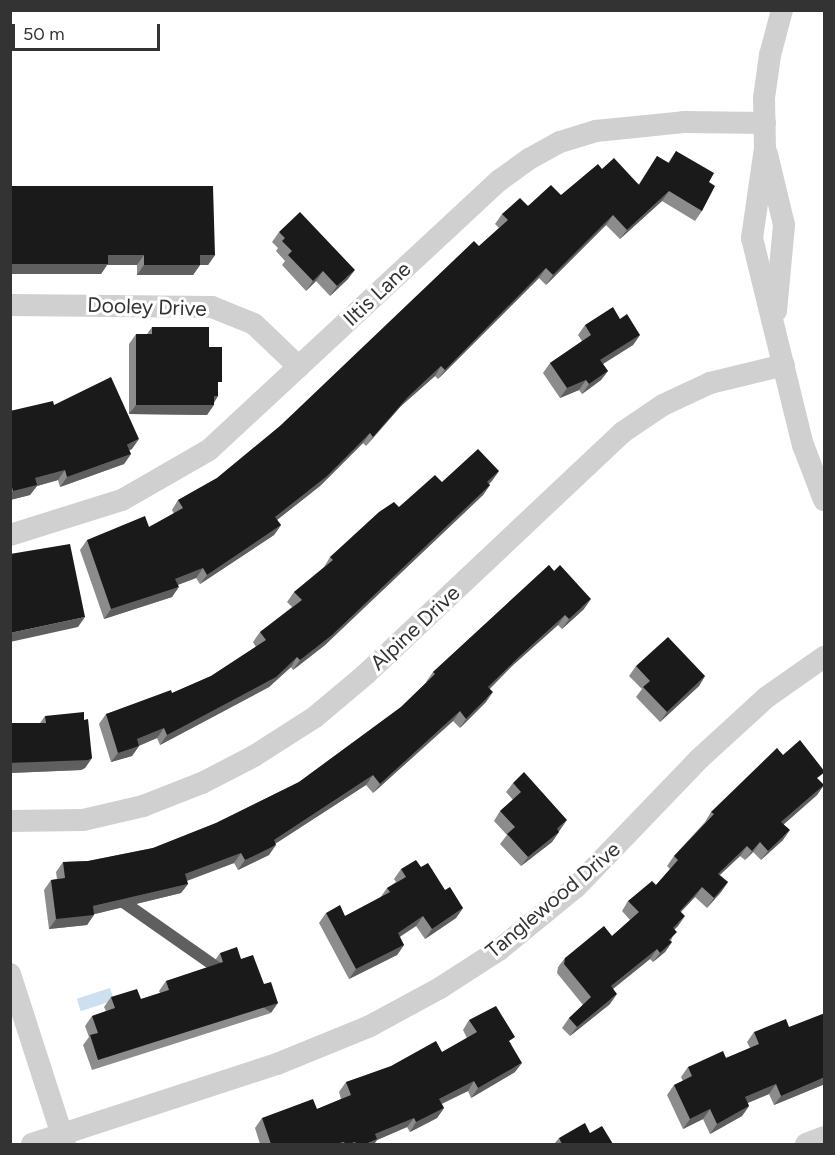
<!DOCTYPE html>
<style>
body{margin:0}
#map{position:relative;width:835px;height:1155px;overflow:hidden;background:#fff;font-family:Figtree,sans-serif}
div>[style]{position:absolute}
.water>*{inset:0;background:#cee0ef;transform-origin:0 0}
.minor>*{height:22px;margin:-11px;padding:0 11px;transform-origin:11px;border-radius:11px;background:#d0d0d0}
.wall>*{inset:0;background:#8c8c8c}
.shaded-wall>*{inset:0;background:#5f5f5f;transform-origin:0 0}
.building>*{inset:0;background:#1a1a1a}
span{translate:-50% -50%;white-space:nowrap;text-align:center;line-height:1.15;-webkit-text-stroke:6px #fff;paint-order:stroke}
.street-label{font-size:21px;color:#333}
.frame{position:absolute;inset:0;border:12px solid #333;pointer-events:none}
.scale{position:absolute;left:12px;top:24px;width:148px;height:27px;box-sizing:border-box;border:3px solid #333;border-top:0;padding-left:8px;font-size:18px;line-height:21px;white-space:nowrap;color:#333;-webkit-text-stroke:4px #fff;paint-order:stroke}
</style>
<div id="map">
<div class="water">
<i style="left:110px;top:988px;width:13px;height:35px;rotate:72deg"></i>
</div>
<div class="minor">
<i style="left:782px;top:10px;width:47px;rotate:104.9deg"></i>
<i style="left:770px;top:55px;width:43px;rotate:97.9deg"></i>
<i style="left:764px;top:98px;width:50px;rotate:88.9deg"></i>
<i style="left:765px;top:148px;width:91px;rotate:98.2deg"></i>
<i style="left:752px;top:238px;width:213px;rotate:76.2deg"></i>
<i style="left:803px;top:445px;width:59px;rotate:69.1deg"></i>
<i style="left:767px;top:154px;width:73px;rotate:76.5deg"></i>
<i style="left:784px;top:225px;width:86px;rotate:95.3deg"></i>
<i style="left:10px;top:305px;width:202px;rotate:0.6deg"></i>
<i style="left:212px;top:307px;width:45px;rotate:22deg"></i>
<i style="left:254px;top:324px;width:62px;rotate:43.7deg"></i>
<i style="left:10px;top:535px;width:117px;rotate:-17.4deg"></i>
<i style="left:122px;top:500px;width:100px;rotate:-29.9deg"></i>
<i style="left:209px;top:450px;width:397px;rotate:-42.9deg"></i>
<i style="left:500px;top:180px;width:36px;rotate:-36deg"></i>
<i style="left:529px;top:159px;width:35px;rotate:-29deg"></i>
<i style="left:560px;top:142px;width:38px;rotate:-17deg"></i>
<i style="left:596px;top:131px;width:88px;rotate:-5.8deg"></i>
<i style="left:684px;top:122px;width:81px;rotate:0.7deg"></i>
<i style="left:10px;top:821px;width:73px;rotate:-0.8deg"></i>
<i style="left:83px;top:820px;width:62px;rotate:-13.1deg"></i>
<i style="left:143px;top:806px;width:63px;rotate:-21.3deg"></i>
<i style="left:202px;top:783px;width:59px;rotate:-27.4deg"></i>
<i style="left:254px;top:756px;width:72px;rotate:-32.6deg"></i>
<i style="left:315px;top:717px;width:67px;rotate:-40.1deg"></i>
<i style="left:366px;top:674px;width:353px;rotate:-43.3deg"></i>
<i style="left:623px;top:432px;width:48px;rotate:-34deg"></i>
<i style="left:663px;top:405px;width:52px;rotate:-25.1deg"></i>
<i style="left:710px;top:383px;width:76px;rotate:-13.7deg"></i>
<i style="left:10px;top:974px;width:179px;rotate:72.1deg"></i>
<i style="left:32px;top:1144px;width:258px;rotate:-18.1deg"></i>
<i style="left:277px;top:1064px;width:100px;rotate:-22.2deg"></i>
<i style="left:370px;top:1026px;width:80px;rotate:-28.5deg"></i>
<i style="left:440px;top:988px;width:70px;rotate:-32.8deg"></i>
<i style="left:499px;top:950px;width:99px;rotate:-39.3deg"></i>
<i style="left:576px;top:887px;width:178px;rotate:-46.1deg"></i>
<i style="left:699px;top:759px;width:92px;rotate:-42.4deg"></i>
<i style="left:767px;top:697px;width:70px;rotate:-35.1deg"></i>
<i style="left:806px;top:1144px;width:19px;rotate:-21deg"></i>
</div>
<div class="wall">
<i style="clip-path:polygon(676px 151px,709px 182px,702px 211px,695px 221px,662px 201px,620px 239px,606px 225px,546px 285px,539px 278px,438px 379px,435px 376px,401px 406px,366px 446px,363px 443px,320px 486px,277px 520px,281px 525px,274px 535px,200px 584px,196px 578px,178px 585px,172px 597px,104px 619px,80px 550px,87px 540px,149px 527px,174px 514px,172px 510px,178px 500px,217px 478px,280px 426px,479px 246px,499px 228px,495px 224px,502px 214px,561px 195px,602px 169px,639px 184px,657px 156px,668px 163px)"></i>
<i style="clip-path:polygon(10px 186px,215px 255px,208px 265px,200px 265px,193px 275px,137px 275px,137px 265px,107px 265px,101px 274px,10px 274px)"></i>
<i style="clip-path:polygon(279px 232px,348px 279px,330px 296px,316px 281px,306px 291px,282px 265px,285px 261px,276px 251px,278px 248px,272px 242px)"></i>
<i style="clip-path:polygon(620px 319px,640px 335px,633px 345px,603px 364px,608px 371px,601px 380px,582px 394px,579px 390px,560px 398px,543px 373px,550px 363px,582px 341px,578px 335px,585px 325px)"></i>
<i style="clip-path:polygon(152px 327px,209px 347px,218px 389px,218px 396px,207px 415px,129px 414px,129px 344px,136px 334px,147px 334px)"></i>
<i style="clip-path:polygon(54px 405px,132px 449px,129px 450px,131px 454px,124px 464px,60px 487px,58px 480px,37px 486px,30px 495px,10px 500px,10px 411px)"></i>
<i style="clip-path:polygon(499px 471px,489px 484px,490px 485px,483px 495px,325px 645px,293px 670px,291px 667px,269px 687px,160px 745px,157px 738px,139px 746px,132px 756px,111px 762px,99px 724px,106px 714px,172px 693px,211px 676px,256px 647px,253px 642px,260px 632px,292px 607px,287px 602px,294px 592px,324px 567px,330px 557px,399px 507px,442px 482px)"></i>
<i style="clip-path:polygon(549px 565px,584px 609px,562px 629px,558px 625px,512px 666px,490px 689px,486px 702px,460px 728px,453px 721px,373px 793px,366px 785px,275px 844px,269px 855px,238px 870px,234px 863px,187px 881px,188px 884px,181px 893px,94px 914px,87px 925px,49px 929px,44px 890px,51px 880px,57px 879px,56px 872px,63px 862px,88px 861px,153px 848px,216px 823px,299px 782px,401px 707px,427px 682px,426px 682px,433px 672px)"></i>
<i style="clip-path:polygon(636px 666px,705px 676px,699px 686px,660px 722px,636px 697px,642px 689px,629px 676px)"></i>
<i style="clip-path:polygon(45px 716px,84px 720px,92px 758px,85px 768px,81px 770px,10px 773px,10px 723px,40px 723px)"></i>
<i style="clip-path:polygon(783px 755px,819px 780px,824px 785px,817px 795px,784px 824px,783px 840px,761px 860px,753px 852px,745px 860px,740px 856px,720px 875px,728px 882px,721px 892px,707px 908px,695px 897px,681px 912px,678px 926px,675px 929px,671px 941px,672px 942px,665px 952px,653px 962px,650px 959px,613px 989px,610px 1004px,570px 1036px,562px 1028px,569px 1018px,583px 1005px,557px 973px,558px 967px,565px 958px,612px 936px,630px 920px,622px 911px,628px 901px,656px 885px,670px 869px,667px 866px,674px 856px,705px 822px,711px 812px)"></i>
<i style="clip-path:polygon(513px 783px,560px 830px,552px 842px,521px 866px,500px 844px,507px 835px,494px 821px,500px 811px,513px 800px,506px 792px)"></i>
<i style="clip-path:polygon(421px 867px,463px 908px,456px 918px,425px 939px,416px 926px,400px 937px,404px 945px,397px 955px,349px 979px,319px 923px,326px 913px,345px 916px,380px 898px,387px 888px,396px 882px,394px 879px,401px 869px)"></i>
<i style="clip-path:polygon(220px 953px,241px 959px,271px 1013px,92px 1070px,83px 1045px,89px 1037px,85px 1026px,92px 1016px,106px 1011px,104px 1007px,111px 997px,141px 999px,160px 993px,159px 991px,166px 981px,214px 965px,213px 963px)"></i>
<i style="clip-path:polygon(469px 1020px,511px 1043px,515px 1072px,471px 1098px,468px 1091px,442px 1104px,444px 1108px,437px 1118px,410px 1132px,407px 1127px,377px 1140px,374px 1144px,260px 1144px,255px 1128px,262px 1118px,317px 1109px,341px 1099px,339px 1092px,346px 1082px,442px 1052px,467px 1038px,463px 1030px)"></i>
<i style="clip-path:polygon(789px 1027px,825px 1084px,774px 1105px,769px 1094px,748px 1103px,749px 1106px,742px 1116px,710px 1134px,703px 1119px,683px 1129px,667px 1095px,674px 1085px,683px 1081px,681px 1077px,688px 1067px,726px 1058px,750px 1048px,747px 1042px,754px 1032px)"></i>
<i style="clip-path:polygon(590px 1133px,613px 1144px,554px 1144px,559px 1138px)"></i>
</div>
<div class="shaded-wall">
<i style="clip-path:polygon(669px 191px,662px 201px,620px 239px,627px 230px)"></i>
<i style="clip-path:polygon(613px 215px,606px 225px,546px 285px,553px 275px)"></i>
<i style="clip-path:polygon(108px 255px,144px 255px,137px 265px,107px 265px,101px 274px,10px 274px,10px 264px)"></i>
<i style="clip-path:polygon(200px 255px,215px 255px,208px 265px,193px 265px)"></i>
<i style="clip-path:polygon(144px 265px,200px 265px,193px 275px,137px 275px)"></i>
<i style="clip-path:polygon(546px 268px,539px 278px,438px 379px,445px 370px)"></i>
<i style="clip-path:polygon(355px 270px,348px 279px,330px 296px,337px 286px)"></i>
<i style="clip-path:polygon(323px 271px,316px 281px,306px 291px,313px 281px)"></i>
<i style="clip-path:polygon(640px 335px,633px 345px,593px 370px,600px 360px)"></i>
<i style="clip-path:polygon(441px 366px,435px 376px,401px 406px,366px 446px,373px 437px,408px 397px)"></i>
<i style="clip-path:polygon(608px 371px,601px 380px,582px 394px,589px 384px)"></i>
<i style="clip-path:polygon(586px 380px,579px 390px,560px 398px,567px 388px)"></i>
<i style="clip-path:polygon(214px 396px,218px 396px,212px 405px,214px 405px,207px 415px,129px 414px,136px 405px)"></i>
<i style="clip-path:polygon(370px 433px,363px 443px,320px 486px,268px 527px,275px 517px)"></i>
<i style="clip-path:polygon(139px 439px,132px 449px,120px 455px,127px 445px)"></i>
<i style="clip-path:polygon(131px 454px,124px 464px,60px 487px,67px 477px)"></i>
<i style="clip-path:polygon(65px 470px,58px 480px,37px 486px,30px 495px,10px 500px,10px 495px,13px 491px,35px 478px)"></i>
<i style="clip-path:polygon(499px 471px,492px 481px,480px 492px,487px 482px)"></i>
<i style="clip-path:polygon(490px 485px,483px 495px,325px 645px,293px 670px,300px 660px)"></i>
<i style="clip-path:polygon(281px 525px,274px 535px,200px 584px,207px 575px)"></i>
<i style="clip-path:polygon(203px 568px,196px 578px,169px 588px,175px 579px)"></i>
<i style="clip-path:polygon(179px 587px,172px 597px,104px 619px,111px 609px)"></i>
<i style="clip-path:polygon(591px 599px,584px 609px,562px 629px,569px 619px)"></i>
<i style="clip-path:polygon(565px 615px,558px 625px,512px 666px,481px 697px,488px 687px,519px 657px)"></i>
<i style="clip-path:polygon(85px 617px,78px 627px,10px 642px,10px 633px)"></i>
<i style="clip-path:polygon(297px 657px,291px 667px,269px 687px,160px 745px,167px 735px)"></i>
<i style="clip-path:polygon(705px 676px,699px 686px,660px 722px,667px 712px)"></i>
<i style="clip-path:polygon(493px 692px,486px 702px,460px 728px,466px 719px)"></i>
<i style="clip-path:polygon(460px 711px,453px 721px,373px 793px,380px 784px)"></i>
<i style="clip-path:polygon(164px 728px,157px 738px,131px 749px,139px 746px,132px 756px,111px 762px,118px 753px,137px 739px)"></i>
<i style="clip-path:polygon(92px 758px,85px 768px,81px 770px,10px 773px,10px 763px)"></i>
<i style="clip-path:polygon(373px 775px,366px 785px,267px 849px,276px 845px,269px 855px,238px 870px,245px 860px,274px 840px)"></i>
<i style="clip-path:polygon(824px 785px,817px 795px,775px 832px,781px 822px)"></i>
<i style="clip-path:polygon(567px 820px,560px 830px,550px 839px,557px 829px)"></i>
<i style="clip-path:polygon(790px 830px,783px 840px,761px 860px,768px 851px)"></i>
<i style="clip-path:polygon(559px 832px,552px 842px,521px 866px,528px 857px)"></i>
<i style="clip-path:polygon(760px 842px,753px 852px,745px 860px,752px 851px)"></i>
<i style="clip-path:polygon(747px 846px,740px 856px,711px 883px,718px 874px)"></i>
<i style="clip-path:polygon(241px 853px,234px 863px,178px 884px,185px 874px)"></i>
<i style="clip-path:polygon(728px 882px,721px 892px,707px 908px,714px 898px)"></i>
<i style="clip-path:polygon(188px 884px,181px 893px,87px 916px,94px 915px,87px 925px,49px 929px,56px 919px,93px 906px)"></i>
<i style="clip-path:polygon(702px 887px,695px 897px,673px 920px,680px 911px)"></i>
<i style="clip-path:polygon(463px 908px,456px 918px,425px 939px,432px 929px)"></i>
<i style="clip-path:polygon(423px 916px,416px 926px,391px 942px,398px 933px)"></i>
<i style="clip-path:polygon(685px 916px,678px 926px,666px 937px,673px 928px)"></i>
<i style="clip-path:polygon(672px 942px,665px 952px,653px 962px,660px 953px)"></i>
<i style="clip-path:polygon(404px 945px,397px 955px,349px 979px,356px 969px)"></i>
<i style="clip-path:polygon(657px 949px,650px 959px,604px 996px,611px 986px)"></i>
<i style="clip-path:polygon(617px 994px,610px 1004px,570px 1036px,577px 1027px)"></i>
<i style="left:278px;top:1003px;width:12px;height:189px;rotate:125deg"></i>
<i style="clip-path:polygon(522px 1063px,515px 1072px,471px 1098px,478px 1088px)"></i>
<i style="clip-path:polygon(825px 1077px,825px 1084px,774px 1105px,781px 1096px)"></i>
<i style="clip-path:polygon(474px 1081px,468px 1091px,432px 1108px,439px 1099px)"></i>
<i style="clip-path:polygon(776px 1084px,769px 1094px,738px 1107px,745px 1097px)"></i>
<i style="clip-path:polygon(749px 1106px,742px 1116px,710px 1134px,717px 1124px)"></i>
<i style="clip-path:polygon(444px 1108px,437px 1118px,410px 1132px,416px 1122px)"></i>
<i style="clip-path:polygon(710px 1109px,703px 1119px,683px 1129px,690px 1119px)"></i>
<i style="clip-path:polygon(414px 1118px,407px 1127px,377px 1140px,374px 1144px,365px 1144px,375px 1134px)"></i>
</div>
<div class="building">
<i style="clip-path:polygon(676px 151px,714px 173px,709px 182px,715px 186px,702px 211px,669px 191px,627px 230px,613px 215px,553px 275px,546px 268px,445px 370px,441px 366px,408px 397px,373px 437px,370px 433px,327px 476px,275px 517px,281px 525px,207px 575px,203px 568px,175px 579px,179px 587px,111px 609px,87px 540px,145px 516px,149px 527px,183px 508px,178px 500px,217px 478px,280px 426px,474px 241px,479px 246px,508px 220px,502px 214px,520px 198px,528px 206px,551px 185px,561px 195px,598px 164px,602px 169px,614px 158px,639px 185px,657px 156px,669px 163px)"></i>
<i style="clip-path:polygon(10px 186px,213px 186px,215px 255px,200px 255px,200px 265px,144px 265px,144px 255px,108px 255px,108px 264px,10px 264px)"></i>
<i style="clip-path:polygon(300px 212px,355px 270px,337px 286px,323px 271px,313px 281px,288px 255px,292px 251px,282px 241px,285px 238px,279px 232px)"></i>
<i style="clip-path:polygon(613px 307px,620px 319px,627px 314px,640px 335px,600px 360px,608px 371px,589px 384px,586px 380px,567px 388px,550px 363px,591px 335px,585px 325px)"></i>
<i style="clip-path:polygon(152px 327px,209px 327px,209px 347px,222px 347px,222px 382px,218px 382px,218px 396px,214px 396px,214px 405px,136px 405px,136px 334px,152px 334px)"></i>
<i style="clip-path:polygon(111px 377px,139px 439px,127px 445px,131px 454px,67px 477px,65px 470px,35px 478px,37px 485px,13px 491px,10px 479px,10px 411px,53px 401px,54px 405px)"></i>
<i style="clip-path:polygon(478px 449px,499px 471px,487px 482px,490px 485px,332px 635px,300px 660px,297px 657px,276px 677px,167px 735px,164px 728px,137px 739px,139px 746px,118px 753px,106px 714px,171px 690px,172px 693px,211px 676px,266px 640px,260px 632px,302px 600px,294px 592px,333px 560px,330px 557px,379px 512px,394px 502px,399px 507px,435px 475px,442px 482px)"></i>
<i style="clip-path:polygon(70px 544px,85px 617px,10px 633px,10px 554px)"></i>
<i style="clip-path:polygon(549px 565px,554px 571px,560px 565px,591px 599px,569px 619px,565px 615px,519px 657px,488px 687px,493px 692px,466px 719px,460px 711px,380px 784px,373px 775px,274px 840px,276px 845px,245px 860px,241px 853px,185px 874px,188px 884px,93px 906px,94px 915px,56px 919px,51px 880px,65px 878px,63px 862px,88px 861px,153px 848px,216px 823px,299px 782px,401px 707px,435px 674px,433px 672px)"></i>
<i style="clip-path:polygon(668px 637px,705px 676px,667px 712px,643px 687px,650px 681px,636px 666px)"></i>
<i style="clip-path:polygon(84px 712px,84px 720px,88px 719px,92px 758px,88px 760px,10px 763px,10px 723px,46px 723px,45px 716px)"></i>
<i style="clip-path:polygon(800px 740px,825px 772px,817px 778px,824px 785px,781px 822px,790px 830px,768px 851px,760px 842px,752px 851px,747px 846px,718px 874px,728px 882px,714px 898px,702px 887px,680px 911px,685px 916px,673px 928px,677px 932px,669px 940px,672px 942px,660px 953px,657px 949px,611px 986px,617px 994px,577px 1027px,569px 1018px,591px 997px,564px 964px,565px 958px,604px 926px,612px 936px,639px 912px,628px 901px,652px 881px,656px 885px,678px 860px,674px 856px,714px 814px,711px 812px,777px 748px,783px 755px)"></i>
<i style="clip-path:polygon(524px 772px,567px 820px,557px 829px,559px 832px,528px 857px,507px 834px,515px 827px,500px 811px,521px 792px,513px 783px)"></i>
<i style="clip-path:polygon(416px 860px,421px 867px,428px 863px,445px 890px,450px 887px,463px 908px,432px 929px,423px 916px,398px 933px,404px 945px,356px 969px,326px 913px,340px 905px,345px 916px,390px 892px,387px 888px,406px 877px,401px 869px)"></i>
<i style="clip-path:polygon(237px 947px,241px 959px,253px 955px,264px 984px,271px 982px,278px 1003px,98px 1060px,90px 1035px,98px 1033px,92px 1016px,115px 1008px,111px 997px,137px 989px,141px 999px,169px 990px,166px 981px,223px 962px,220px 953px)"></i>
<i style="clip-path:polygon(496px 1006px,515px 1037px,509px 1041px,522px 1063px,478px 1088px,474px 1081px,439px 1099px,444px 1108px,416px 1122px,414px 1118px,375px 1134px,377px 1139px,365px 1144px,356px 1144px,355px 1142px,349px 1144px,345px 1144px,344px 1142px,335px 1144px,271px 1144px,262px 1118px,313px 1099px,317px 1109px,351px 1095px,346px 1082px,391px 1066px,436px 1041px,442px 1052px,477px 1032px,469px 1020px)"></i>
<i style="clip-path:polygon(825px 1013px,825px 1077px,781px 1096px,776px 1084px,745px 1097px,749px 1106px,717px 1124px,710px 1109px,690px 1119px,674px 1085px,692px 1076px,688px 1067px,723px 1051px,726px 1058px,759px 1044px,754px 1032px,786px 1019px,789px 1027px)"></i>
<i style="clip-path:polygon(585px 1123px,590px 1133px,602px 1126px,613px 1144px,562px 1144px,559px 1138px)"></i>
</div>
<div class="street-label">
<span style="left:377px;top:294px;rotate:-43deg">Iltis Lane</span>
<span style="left:147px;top:307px;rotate:2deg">Dooley Drive</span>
<span style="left:415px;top:628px;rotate:-43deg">Alpine Drive</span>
<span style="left:553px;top:900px;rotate:-40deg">Tanglewood Drive</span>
</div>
<div class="frame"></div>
<div class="scale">50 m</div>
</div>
